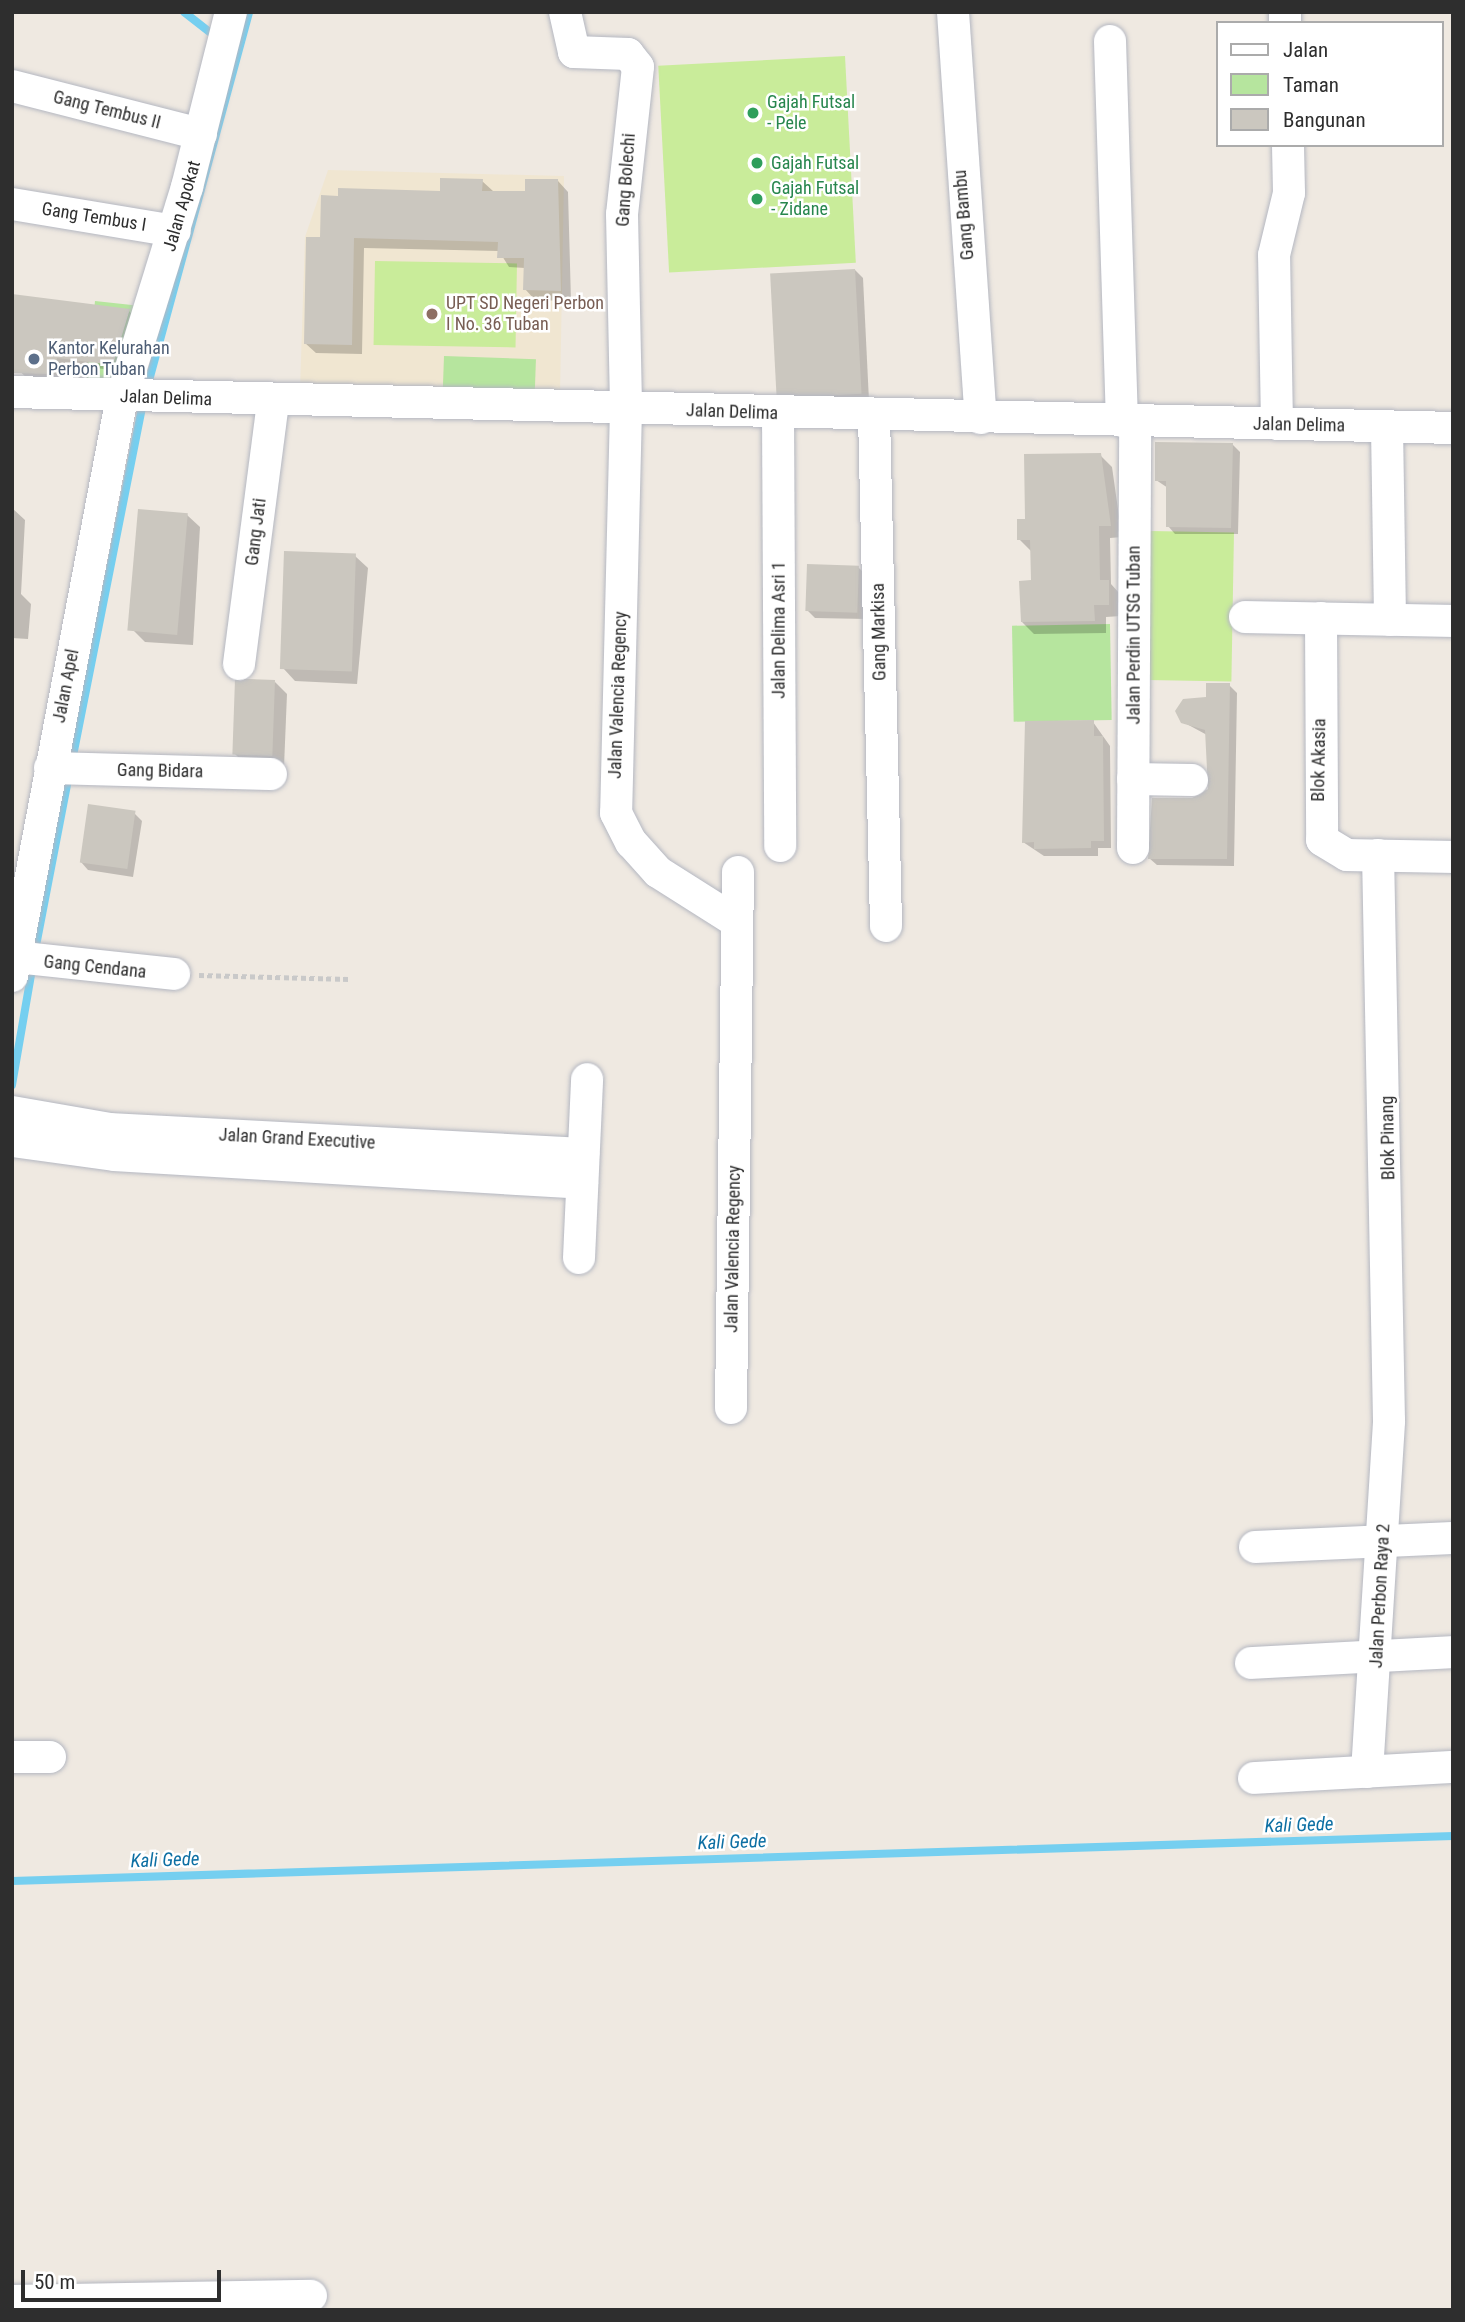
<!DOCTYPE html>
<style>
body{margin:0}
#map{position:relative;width:1465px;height:2322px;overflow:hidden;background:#efe9e1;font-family:"Roboto Condensed",sans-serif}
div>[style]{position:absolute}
.education>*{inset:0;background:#f0e6d1}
.green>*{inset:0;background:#b6e59e;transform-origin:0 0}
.pitch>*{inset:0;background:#c9ec9a;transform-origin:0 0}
.shadow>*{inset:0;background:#0003}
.stream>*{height:8px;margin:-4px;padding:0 4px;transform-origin:4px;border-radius:4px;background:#75cff0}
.building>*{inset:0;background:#cbc7bf;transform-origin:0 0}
.path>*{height:4.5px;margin-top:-2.25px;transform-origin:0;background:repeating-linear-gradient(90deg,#c9c9c9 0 5px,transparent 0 8.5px)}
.roads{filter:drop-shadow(0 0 2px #b4b7c1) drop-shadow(0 0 2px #b4b7c1)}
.minor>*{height:32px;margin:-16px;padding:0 16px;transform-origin:16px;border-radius:16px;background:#fff}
.dots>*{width:19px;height:19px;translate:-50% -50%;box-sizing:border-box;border:4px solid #fff;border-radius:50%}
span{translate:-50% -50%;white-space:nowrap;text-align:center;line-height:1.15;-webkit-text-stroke:5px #fff;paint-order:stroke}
.leisure-label{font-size:18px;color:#27864d}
.left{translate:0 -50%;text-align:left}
.street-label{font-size:18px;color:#2e2e2e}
.education-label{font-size:18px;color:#785e54}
.service-label{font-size:18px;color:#4e5e75}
.water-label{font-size:19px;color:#0d6fa3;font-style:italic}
.frame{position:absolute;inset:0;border:14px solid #2e2e2e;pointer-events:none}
.legend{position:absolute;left:1216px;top:21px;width:228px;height:126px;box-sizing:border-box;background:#fff;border:2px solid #ababab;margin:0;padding:9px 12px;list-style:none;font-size:21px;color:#2e2e2e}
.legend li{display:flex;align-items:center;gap:14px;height:35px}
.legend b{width:35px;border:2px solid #ababab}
.scale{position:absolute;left:21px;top:2270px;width:200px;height:32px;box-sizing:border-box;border:4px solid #2e2e2e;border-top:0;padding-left:9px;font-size:21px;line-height:24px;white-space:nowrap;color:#2e2e2e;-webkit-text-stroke:5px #fff;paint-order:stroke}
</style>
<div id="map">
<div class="education">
<i style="clip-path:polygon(328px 170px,564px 176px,560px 395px,300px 390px,305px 237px)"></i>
</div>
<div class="green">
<i style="clip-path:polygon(95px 301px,141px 306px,112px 381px,86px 385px)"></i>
<i style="left:444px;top:356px;width:92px;height:31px;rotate:2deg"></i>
<i style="left:1110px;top:624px;width:96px;height:98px;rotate:89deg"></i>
</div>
<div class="pitch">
<i style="left:845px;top:56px;width:207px;height:187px;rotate:87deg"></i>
<i style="left:375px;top:261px;width:142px;height:84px;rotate:1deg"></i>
<i style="left:1150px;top:531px;width:84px;height:149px;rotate:1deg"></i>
</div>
<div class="shadow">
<i style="clip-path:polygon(482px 181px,493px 191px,527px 193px,558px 181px,568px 192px,571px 301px,535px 300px,525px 289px,525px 268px,509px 267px,499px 251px,364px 248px,362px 354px,316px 353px,305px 343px,321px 239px)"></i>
<i style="clip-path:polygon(855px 270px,863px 278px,869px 401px,789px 400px,781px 392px)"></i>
<i style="clip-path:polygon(129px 311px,136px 318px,120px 371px,64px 364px,62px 377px,54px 381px,29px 380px,13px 365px)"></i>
<i style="clip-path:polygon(1232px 444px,1240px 452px,1238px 534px,1175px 534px,1168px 526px,1168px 488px,1156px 480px)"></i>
<i style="clip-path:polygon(1100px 455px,1112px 467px,1122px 537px,1110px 538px,1111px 584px,1120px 594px,1121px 616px,1106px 617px,1106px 633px,1034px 634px,1022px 622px,1033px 582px,1032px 552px,1019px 539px,1027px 521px)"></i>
<i style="clip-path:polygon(12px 508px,25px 520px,21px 594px,31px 604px,28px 639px,12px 638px)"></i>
<i style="clip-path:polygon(187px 515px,200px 527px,193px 645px,145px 642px,133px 630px)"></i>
<i style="clip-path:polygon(355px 556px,368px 568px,357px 684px,295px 681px,283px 668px)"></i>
<i style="clip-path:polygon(858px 567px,866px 575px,867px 619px,815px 618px,807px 610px)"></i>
<i style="clip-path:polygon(275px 682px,287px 694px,284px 767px,247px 766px,235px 754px)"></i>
<i style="clip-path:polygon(1229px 685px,1237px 693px,1234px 866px,1157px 865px,1149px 858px,1193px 800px,1210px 790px,1207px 735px,1183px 722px)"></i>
<i style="clip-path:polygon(1093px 722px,1110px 746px,1111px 848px,1098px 848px,1098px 856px,1044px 856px,1023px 842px)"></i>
<i style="clip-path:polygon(134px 813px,142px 821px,133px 877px,88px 870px,81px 862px)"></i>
</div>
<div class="stream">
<i style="left:184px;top:12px;width:42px;rotate:38.2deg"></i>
<i style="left:147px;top:388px;width:390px;rotate:-74.8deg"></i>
<i style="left:73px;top:756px;width:360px;rotate:-78.8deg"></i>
<i style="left:35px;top:951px;width:174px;rotate:-79.1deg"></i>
<i style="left:12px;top:1085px;width:123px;rotate:-80.2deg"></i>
<i style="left:12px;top:1881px;width:1442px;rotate:-1.79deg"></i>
</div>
<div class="building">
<i style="clip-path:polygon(440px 178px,483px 179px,482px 191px,525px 191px,525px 179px,558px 179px,561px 291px,523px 290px,524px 258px,497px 258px,498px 242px,354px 238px,352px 345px,304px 344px,306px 237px,320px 237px,321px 195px,338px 196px,338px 188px,440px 191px)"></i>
<i style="left:855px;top:269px;width:125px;height:85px;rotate:87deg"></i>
<i style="clip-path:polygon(12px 294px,130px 309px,113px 365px,57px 358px,56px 370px,46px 374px,12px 373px)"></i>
<i style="clip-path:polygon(1155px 442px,1233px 443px,1231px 528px,1166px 527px,1166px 481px,1155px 481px)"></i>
<i style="clip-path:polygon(1101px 453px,1111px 526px,1099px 526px,1100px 580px,1109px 580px,1109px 605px,1094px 605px,1095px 621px,1021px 622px,1019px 581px,1031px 580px,1030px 540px,1017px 540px,1017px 519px,1025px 519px,1024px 454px)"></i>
<i style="left:138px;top:509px;width:50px;height:122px;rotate:5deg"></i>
<i style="left:284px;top:551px;width:72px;height:118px;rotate:2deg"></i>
<i style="left:807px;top:564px;width:52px;height:47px;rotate:2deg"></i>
<i style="left:275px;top:680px;width:76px;height:40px;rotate:92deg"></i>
<i style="clip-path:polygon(1206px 683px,1230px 683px,1227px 859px,1148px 859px,1152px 798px,1192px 798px,1208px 789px,1205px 730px,1181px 723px,1175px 711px,1183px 699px,1206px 697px)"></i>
<i style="clip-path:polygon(1094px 720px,1094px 736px,1103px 736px,1104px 841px,1091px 841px,1091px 848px,1034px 849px,1034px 842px,1022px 843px,1025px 721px)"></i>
<i style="left:88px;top:804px;width:48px;height:59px;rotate:8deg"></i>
</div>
<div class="path">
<i style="left:199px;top:975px;width:150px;rotate:1.5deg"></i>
</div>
<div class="roads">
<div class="minor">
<i style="left:565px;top:12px;width:41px;rotate:77.3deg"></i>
<i style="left:574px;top:52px;width:54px;rotate:2.1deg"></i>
<i style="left:628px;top:54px;width:16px;rotate:52deg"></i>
<i style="left:638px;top:67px;width:148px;rotate:96.2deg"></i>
<i style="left:622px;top:214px;width:195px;rotate:88.8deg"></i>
<i style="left:626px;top:409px;width:404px;rotate:91.4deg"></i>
<i style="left:616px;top:813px;width:33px;rotate:63deg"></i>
<i style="left:631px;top:842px;width:40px;rotate:48deg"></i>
<i style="left:658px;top:872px;width:93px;rotate:32.3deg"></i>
<i style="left:953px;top:12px;width:407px;rotate:86.1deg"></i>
<i style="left:1285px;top:12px;width:11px;rotate:90deg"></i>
<i style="left:1110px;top:41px;width:380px;rotate:88.2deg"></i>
<i style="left:12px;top:86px;width:195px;rotate:14.3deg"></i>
<i style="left:12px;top:204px;width:165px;rotate:9.4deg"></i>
<i style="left:12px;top:392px;width:1441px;rotate:1.43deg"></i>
<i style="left:778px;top:413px;width:433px;rotate:89.7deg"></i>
<i style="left:874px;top:415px;width:511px;rotate:88.65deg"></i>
<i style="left:1277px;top:424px;width:169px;rotate:-91deg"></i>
<i style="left:1274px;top:255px;width:64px;rotate:-76.4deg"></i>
<i style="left:1289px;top:193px;width:48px;rotate:-91.2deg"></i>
<i style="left:1387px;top:427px;width:193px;rotate:89.1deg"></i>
<i style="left:1245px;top:617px;width:208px;rotate:1.1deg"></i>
<i style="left:1321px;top:618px;width:222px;rotate:89.7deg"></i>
<i style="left:1322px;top:840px;width:29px;rotate:31deg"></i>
<i style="left:1347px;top:855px;width:106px;rotate:1.1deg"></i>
<i style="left:239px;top:664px;width:265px;rotate:-82.6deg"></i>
<i style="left:50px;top:768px;width:221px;rotate:1.6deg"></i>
<i style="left:1133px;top:779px;width:59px;rotate:1deg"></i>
<i style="left:1133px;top:848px;width:427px;rotate:-89.7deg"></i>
<i style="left:16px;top:957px;width:159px;rotate:6.1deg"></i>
<i style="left:12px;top:976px;width:589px;rotate:-79.24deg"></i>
<i style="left:122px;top:397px;width:220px;rotate:-72.8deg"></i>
<i style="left:187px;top:187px;width:180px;rotate:-75.9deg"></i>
<i style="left:12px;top:1112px;width:98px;rotate:9.9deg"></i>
<i style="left:109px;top:1129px;width:475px;rotate:3deg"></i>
<i style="left:12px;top:1141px;width:103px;rotate:7.8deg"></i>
<i style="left:114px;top:1155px;width:469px;rotate:3.4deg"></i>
<i style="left:579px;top:1258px;width:179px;rotate:-87.4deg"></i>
<i style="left:731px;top:1408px;width:536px;rotate:-89.25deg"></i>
<i style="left:1255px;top:1547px;width:198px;rotate:-2.6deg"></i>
<i style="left:1251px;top:1663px;width:202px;rotate:-3.1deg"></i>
<i style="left:12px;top:1757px;width:38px"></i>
<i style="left:1367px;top:1772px;width:352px;rotate:-86.4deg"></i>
<i style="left:1389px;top:1421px;width:566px;rotate:-91.11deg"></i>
<i style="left:1254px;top:1778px;width:199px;rotate:-3.2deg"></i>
<i style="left:12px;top:2301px;width:299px;rotate:-1deg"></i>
</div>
</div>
<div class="dots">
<i style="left:753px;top:113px;background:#2e9e5b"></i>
<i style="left:757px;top:163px;background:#2e9e5b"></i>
<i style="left:757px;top:199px;background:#2e9e5b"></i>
<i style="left:432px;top:314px;background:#8d6e63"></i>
<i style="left:34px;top:359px;background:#5c6f8a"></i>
</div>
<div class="leisure-label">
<span class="left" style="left:767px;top:113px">Gajah Futsal<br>- Pele</span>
<span class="left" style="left:771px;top:163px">Gajah Futsal</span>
<span class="left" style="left:771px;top:199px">Gajah Futsal<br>- Zidane</span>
</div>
<div class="street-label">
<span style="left:107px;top:110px;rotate:14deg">Gang Tembus II</span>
<span style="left:626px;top:180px;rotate:-86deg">Gang Bolechi</span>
<span style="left:182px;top:206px;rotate:-74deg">Jalan Apokat</span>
<span style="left:964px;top:215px;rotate:-95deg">Gang Bambu</span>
<span style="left:94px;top:217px;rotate:9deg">Gang Tembus I</span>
<span style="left:166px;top:398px;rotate:2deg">Jalan Delima</span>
<span style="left:732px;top:412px;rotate:2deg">Jalan Delima</span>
<span style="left:1299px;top:425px;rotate:1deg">Jalan Delima</span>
<span style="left:256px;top:532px;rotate:-83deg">Gang Jati</span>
<span style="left:779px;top:630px;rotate:-90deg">Jalan Delima Asri 1</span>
<span style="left:879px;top:632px;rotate:-91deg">Gang Markisa</span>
<span style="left:1134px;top:635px;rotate:-90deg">Jalan Perdin UTSG Tuban</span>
<span style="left:66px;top:686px;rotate:-79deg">Jalan Apel</span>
<span style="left:618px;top:695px;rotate:-88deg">Jalan Valencia Regency</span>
<span style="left:1319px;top:760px;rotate:-89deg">Blok Akasia</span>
<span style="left:160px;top:771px;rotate:1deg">Gang Bidara</span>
<span style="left:95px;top:967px;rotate:6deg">Gang Cendana</span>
<span style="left:1388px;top:1138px;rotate:-91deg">Blok Pinang</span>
<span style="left:297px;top:1139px;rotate:3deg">Jalan Grand Executive</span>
<span style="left:733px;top:1249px;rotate:-89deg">Jalan Valencia Regency</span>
<span style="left:1380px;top:1596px;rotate:-87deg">Jalan Perbon Raya 2</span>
</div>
<div class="education-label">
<span class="left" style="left:446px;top:314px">UPT SD Negeri Perbon<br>I No. 36 Tuban</span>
</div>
<div class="service-label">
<span class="left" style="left:48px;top:359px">Kantor Kelurahan<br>Perbon Tuban</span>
</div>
<div class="water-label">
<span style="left:1299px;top:1825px;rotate:-2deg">Kali Gede</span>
<span style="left:732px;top:1842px;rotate:-2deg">Kali Gede</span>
<span style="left:165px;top:1860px;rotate:-2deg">Kali Gede</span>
</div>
<div class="frame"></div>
<ul class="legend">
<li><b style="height:9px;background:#fff"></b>Jalan</li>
<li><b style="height:19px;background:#b6e59e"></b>Taman</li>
<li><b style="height:19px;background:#cbc7bf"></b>Bangunan</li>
</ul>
<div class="scale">50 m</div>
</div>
